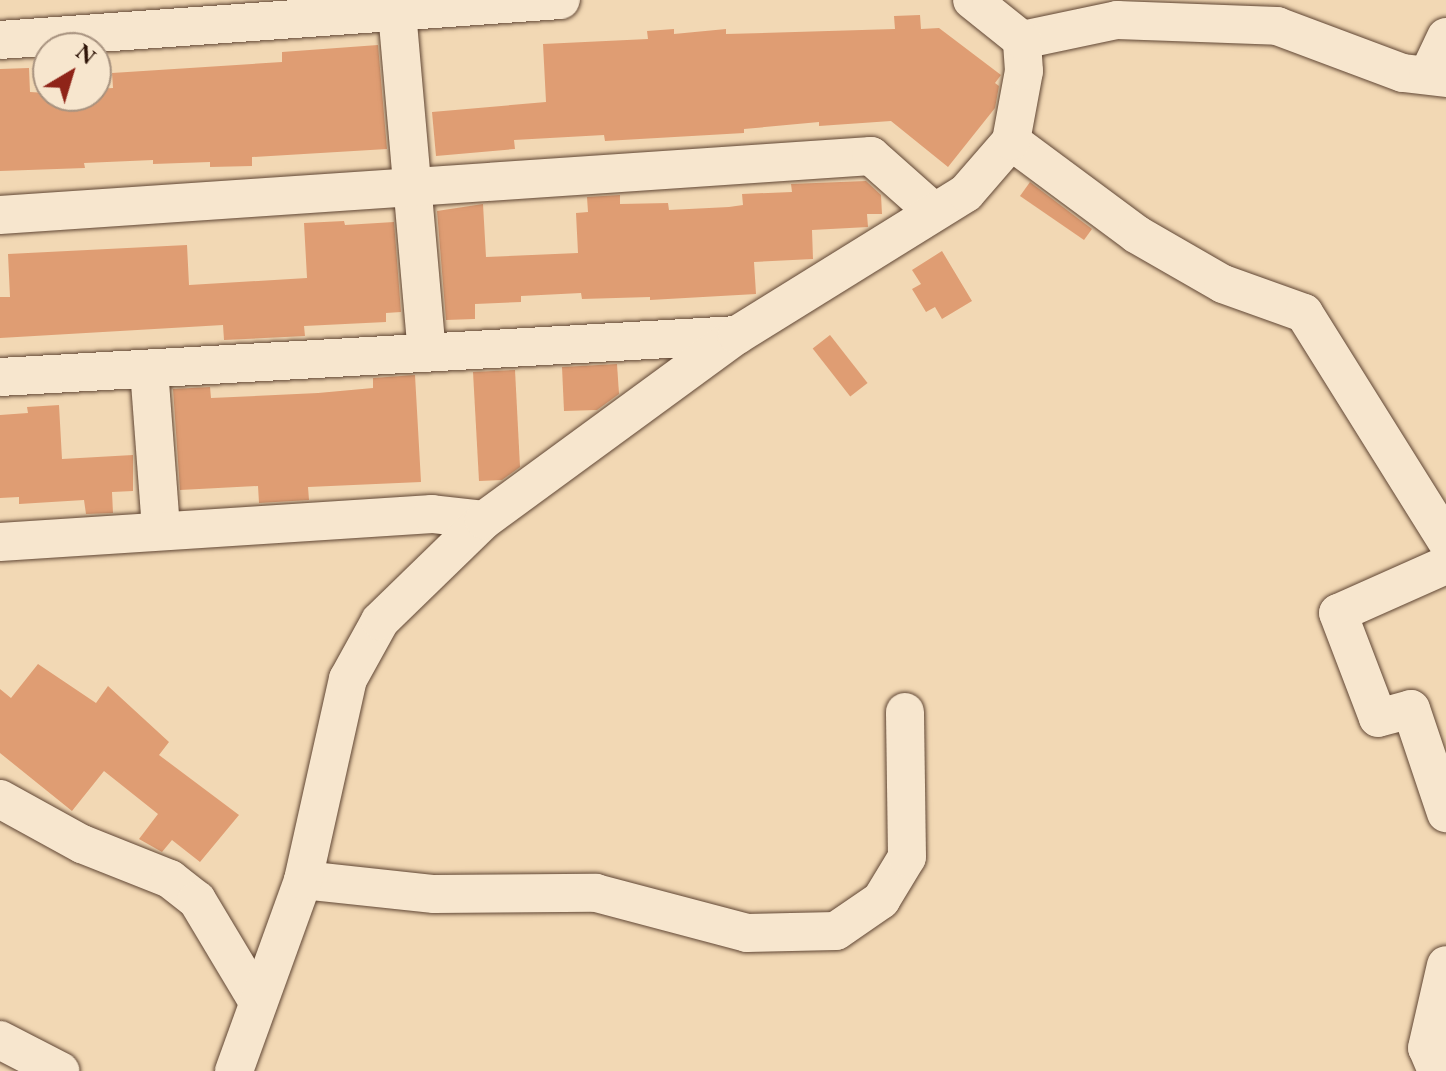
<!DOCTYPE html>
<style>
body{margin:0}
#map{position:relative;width:1446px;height:1071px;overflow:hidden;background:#f2d8b4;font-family:"EB Garamond",serif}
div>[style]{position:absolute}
.building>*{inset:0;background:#df9d73;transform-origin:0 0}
.roads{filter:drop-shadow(0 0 2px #604634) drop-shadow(0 0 2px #604634)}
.minor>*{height:38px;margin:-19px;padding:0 19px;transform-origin:19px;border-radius:19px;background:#f7e6ce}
span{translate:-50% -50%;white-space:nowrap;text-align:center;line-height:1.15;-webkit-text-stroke:8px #f7e6ce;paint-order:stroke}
.north{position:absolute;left:32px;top:32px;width:80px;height:80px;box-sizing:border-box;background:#f7e6ce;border:2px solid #a7927f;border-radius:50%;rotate:38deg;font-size:22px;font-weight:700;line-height:32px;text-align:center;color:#2f1509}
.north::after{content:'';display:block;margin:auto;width:28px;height:36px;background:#8f2418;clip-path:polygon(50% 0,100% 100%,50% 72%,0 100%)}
</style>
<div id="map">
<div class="building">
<i style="clip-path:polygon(920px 15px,921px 29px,939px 28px,1001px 75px,995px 83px,999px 86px,995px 108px,948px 167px,891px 121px,819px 126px,819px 122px,744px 129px,744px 133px,605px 141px,604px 135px,514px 140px,515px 149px,436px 156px,432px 112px,546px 102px,543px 44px,648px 39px,647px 31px,674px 29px,674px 34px,726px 29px,726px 34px,895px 29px,894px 16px)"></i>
<i style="clip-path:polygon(378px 45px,387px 149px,252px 157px,252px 166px,210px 167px,210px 162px,153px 164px,153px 160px,84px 163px,85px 168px,0 171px,0 69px,29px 68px,30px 92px,96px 96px,96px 89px,113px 88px,112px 73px,282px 62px,282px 52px)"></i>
<i style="clip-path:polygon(866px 181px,881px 195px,882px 214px,867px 214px,868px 227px,812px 230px,813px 259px,754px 262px,756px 294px,650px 300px,650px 297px,582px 299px,581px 293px,521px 296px,521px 302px,475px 304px,475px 319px,446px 320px,437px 211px,483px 204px,486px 257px,578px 253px,576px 213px,588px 212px,587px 197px,620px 195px,620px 204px,668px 203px,669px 210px,729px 207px,743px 205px,742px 194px,792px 192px,791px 184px)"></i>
<i style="clip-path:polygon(1030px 182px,1092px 229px,1084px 240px,1020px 196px)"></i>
<i style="clip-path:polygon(344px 221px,345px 225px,394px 222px,401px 312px,386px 313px,386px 322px,304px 326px,305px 336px,224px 340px,223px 325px,0 338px,0 297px,10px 297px,8px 254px,187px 245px,189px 285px,307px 278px,304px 223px)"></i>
<i style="clip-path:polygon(942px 251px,972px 301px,942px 319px,935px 307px,926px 312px,912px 289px,921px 284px,912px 270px)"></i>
<i style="left:830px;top:335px;width:61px;height:22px;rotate:52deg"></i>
<i style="clip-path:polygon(617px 364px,619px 394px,597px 410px,564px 411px,562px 367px)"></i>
<i style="clip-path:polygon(515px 370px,520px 467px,502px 480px,479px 481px,473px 372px)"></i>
<i style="clip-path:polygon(415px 375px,421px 482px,308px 487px,309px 500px,259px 503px,258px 486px,180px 490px,173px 389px,210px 387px,211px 398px,318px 393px,373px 388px,373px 378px)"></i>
<i style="clip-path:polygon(59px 405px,62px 459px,133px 455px,133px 491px,112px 492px,113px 513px,86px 514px,84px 500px,19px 504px,19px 497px,0 498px,0 415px,28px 413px,27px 407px)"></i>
<i style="clip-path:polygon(38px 664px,96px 703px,108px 686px,169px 742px,159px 755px,239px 815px,200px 862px,172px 840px,162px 852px,139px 839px,158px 814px,104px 771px,72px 811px,0 753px,0 689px,11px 698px)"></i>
</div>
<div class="roads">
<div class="minor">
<i style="left:396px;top:0;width:353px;rotate:85deg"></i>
<i style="left:0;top:40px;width:562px;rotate:-4.08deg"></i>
<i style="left:1022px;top:40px;width:97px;rotate:-11.9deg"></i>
<i style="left:1117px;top:20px;width:160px;rotate:2.1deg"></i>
<i style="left:1277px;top:26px;width:134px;rotate:20.5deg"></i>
<i style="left:1403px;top:73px;width:43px;rotate:6.6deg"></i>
<i style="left:1428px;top:75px;width:42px;rotate:-64.7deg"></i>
<i style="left:1011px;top:141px;width:156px;rotate:36.6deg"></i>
<i style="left:1136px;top:234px;width:100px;rotate:29.9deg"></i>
<i style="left:1223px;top:284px;width:86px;rotate:19.7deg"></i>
<i style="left:1304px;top:313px;width:268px;rotate:58deg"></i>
<i style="left:0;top:215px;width:873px;rotate:-3.88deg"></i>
<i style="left:871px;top:156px;width:84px;rotate:41.6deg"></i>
<i style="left:149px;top:369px;width:160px;rotate:85.7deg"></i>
<i style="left:0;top:377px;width:738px;rotate:-3.26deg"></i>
<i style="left:0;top:542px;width:433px;rotate:-3.7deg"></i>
<i style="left:432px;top:514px;width:52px;rotate:6.6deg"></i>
<i style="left:1446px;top:565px;width:118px;rotate:156deg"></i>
<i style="left:1338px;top:613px;width:112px;rotate:69.1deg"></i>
<i style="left:1378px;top:718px;width:34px;rotate:-15deg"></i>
<i style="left:1411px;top:709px;width:110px;rotate:71.4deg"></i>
<i style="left:0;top:799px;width:94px;rotate:28.8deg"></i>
<i style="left:82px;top:844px;width:95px;rotate:21.7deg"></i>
<i style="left:170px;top:879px;width:34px;rotate:38deg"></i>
<i style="left:197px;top:900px;width:119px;rotate:59.1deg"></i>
<i style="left:303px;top:880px;width:132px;rotate:6.1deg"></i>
<i style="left:434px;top:894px;width:162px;rotate:-0.4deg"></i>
<i style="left:596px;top:893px;width:156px;rotate:14.8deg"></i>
<i style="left:747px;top:933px;width:89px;rotate:-1.3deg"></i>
<i style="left:836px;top:931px;width:55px;rotate:-34.6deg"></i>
<i style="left:881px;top:900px;width:50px;rotate:-58.8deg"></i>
<i style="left:907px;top:857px;width:145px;rotate:-90.8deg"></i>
<i style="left:0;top:1040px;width:68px;rotate:27.3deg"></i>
<i style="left:234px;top:1071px;width:203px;rotate:-70.1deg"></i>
<i style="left:303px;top:880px;width:206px;rotate:-77.4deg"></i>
<i style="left:348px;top:679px;width:66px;rotate:-61.1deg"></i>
<i style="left:380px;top:621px;width:145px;rotate:-44.2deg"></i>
<i style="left:484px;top:520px;width:313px;rotate:-36.2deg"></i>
<i style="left:737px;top:335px;width:269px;rotate:-31.8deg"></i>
<i style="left:966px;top:193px;width:69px;rotate:-49.1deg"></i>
<i style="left:1011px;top:141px;width:71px;rotate:-79.5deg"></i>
<i style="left:1024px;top:71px;width:31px;rotate:-94deg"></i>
<i style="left:1022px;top:40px;width:64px;rotate:-141.3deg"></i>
<i style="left:1437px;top:1071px;width:25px;rotate:-113deg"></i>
<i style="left:1427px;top:1048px;width:85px;rotate:-77.1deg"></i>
</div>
</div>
<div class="north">N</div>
</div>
